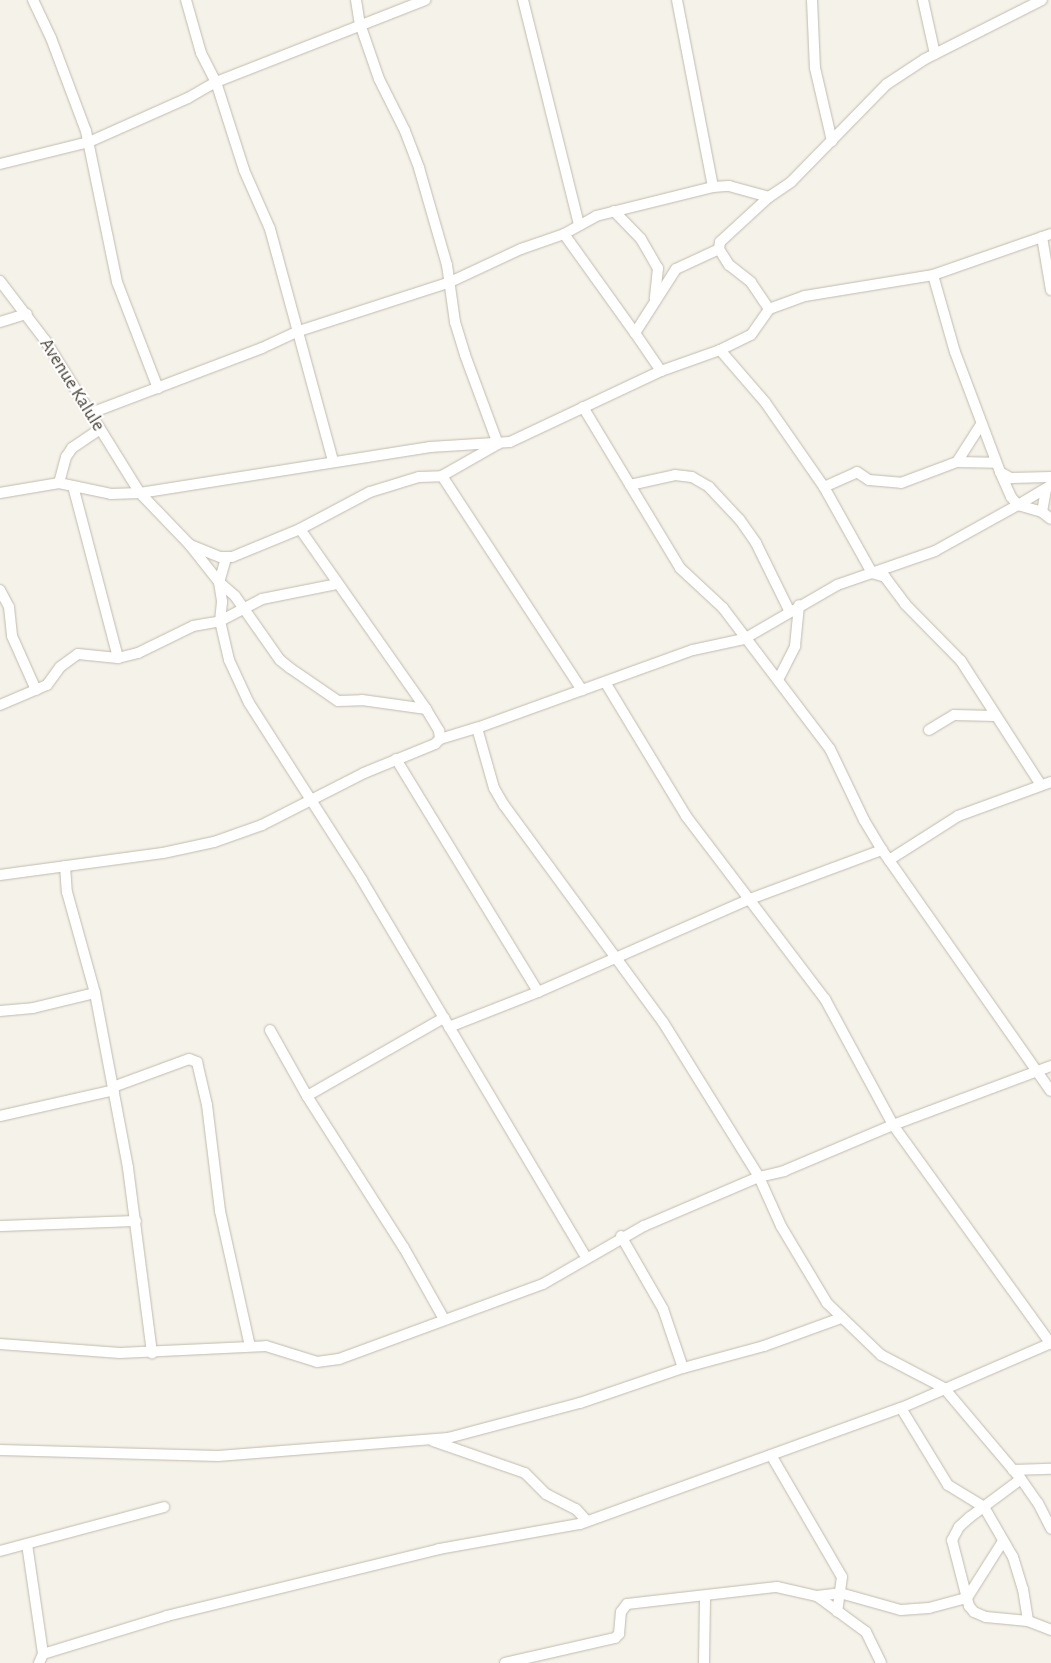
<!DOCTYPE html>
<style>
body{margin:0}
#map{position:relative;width:1051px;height:1663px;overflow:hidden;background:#f5f2ea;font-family:"Alegreya Sans",sans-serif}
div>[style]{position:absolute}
.roads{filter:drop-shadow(0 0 1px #c0bbac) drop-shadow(0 0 1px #c0bbac)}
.street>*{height:10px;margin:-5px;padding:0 5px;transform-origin:5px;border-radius:5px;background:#fff}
span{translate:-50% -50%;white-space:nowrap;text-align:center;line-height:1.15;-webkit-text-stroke:4px #fff;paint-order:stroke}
.street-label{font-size:19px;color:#494338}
</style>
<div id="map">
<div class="roads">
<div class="street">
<i style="left:33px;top:0;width:42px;rotate:64.7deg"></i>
<i style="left:51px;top:38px;width:99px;rotate:69.4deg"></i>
<i style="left:86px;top:131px;width:154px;rotate:78.4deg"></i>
<i style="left:117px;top:282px;width:114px;rotate:68.9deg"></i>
<i style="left:186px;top:0;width:55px;rotate:74.2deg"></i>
<i style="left:201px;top:53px;width:33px;rotate:63deg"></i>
<i style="left:216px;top:82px;width:92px;rotate:72.3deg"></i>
<i style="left:244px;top:170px;width:64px;rotate:66.2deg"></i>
<i style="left:270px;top:229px;width:240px;rotate:74.8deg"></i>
<i style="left:356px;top:0;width:24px;rotate:81deg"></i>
<i style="left:360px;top:24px;width:58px;rotate:70.9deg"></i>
<i style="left:379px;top:79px;width:58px;rotate:63.4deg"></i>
<i style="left:405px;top:131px;width:40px;rotate:69deg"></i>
<i style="left:419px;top:168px;width:101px;rotate:73.9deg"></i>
<i style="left:447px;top:265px;width:58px;rotate:82deg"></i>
<i style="left:455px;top:322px;width:34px;rotate:73deg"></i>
<i style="left:465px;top:355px;width:95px;rotate:69.7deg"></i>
<i style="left:498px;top:444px;width:64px;rotate:150.3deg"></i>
<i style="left:523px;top:0;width:231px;rotate:76deg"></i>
<i style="left:677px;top:0;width:190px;rotate:79.1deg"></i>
<i style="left:812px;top:0;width:68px;rotate:87.5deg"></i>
<i style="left:815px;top:68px;width:75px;rotate:76.9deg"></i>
<i style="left:923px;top:0;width:55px;rotate:77.5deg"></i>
<i style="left:0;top:164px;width:92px;rotate:-13.9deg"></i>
<i style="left:89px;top:142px;width:108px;rotate:-24deg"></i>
<i style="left:188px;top:98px;width:32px;rotate:-30deg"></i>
<i style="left:216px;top:82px;width:225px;rotate:-21.4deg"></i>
<i style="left:614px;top:211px;width:39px;rotate:46deg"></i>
<i style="left:641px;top:239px;width:34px;rotate:60deg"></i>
<i style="left:658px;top:268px;width:31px;rotate:96deg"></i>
<i style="left:564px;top:234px;width:122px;rotate:54.4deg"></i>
<i style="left:1042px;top:237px;width:54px;rotate:80.4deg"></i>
<i style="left:933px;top:275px;width:80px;rotate:74.1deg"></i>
<i style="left:955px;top:352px;width:128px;rotate:69.4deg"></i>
<i style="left:1000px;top:472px;width:13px;rotate:29deg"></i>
<i style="left:1011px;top:478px;width:40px;rotate:-1.4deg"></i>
<i style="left:0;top:281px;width:74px;rotate:52.7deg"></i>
<i style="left:45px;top:340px;width:180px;rotate:58.2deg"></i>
<i style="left:140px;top:493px;width:71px;rotate:46.1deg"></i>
<i style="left:189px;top:544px;width:48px;rotate:51.7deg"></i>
<i style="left:219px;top:582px;width:20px;rotate:81deg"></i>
<i style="left:222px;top:602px;width:19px;rotate:96deg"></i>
<i style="left:220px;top:621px;width:40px;rotate:77deg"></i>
<i style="left:229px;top:660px;width:47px;rotate:65.1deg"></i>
<i style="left:249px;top:703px;width:210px;rotate:57.4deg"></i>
<i style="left:362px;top:880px;width:439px;rotate:59.3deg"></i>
<i style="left:769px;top:309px;width:32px;rotate:-124deg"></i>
<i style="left:751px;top:282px;width:28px;rotate:-142deg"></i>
<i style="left:729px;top:265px;width:19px;rotate:-122deg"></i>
<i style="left:719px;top:249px;width:7px;rotate:-82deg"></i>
<i style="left:720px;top:242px;width:67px;rotate:-42.6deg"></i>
<i style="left:769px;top:197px;width:27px;rotate:-34deg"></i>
<i style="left:791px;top:182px;width:137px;rotate:-45.6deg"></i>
<i style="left:887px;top:84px;width:45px;rotate:-33.3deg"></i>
<i style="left:925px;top:59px;width:131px;rotate:-26.8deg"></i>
<i style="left:0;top:322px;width:28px;rotate:-17deg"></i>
<i style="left:720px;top:350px;width:69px;rotate:49.1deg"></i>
<i style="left:765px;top:402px;width:103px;rotate:55.2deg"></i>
<i style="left:824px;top:487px;width:36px;rotate:-24deg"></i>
<i style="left:857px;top:472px;width:14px;rotate:34deg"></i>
<i style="left:869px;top:480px;width:32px;rotate:5deg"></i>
<i style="left:901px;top:483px;width:60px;rotate:-20.6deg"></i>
<i style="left:957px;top:462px;width:39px;rotate:1deg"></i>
<i style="left:661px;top:371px;width:46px;rotate:-124.4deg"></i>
<i style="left:635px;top:333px;width:76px;rotate:-57.4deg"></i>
<i style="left:676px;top:269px;width:47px;rotate:-24.9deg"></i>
<i style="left:583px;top:407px;width:188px;rotate:58.9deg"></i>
<i style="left:680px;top:568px;width:59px;rotate:42.9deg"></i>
<i style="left:723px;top:608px;width:177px;rotate:52.8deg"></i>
<i style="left:830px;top:749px;width:79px;rotate:64.4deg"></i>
<i style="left:864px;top:820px;width:35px;rotate:59deg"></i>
<i style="left:882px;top:850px;width:294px;rotate:55deg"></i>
<i style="left:91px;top:413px;width:183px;rotate:-20.8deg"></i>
<i style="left:262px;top:348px;width:38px;rotate:-25deg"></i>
<i style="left:296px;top:332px;width:160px;rotate:-17.9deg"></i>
<i style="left:448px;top:283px;width:81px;rotate:-25deg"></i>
<i style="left:521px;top:249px;width:46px;rotate:-19.2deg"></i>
<i style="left:564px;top:234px;width:37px;rotate:-29deg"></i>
<i style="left:596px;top:216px;width:121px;rotate:-13.9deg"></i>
<i style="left:713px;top:187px;width:16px;rotate:-4deg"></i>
<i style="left:729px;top:186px;width:41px;rotate:15.4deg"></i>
<i style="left:957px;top:462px;width:43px;rotate:-57.4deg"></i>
<i style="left:1000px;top:472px;width:27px;rotate:66deg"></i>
<i style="left:1011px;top:497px;width:11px;rotate:49deg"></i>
<i style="left:1018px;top:505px;width:39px;rotate:-31deg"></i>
<i style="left:59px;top:483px;width:27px;rotate:-75deg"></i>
<i style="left:66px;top:457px;width:11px;rotate:-56deg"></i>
<i style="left:72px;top:448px;width:34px;rotate:-34deg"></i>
<i style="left:630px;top:485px;width:46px;rotate:-12.5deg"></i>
<i style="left:675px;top:475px;width:17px;rotate:7deg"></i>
<i style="left:692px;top:477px;width:20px;rotate:30deg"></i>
<i style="left:709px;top:487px;width:45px;rotate:46.8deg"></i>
<i style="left:740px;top:520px;width:28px;rotate:55deg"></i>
<i style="left:756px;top:543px;width:77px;rotate:63.8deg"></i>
<i style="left:73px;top:486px;width:178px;rotate:75.3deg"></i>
<i style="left:824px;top:487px;width:98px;rotate:60.8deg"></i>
<i style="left:872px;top:573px;width:14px;rotate:17deg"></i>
<i style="left:885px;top:577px;width:34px;rotate:53deg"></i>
<i style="left:905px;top:604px;width:80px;rotate:45.5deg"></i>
<i style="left:961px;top:661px;width:148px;rotate:57.2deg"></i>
<i style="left:0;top:493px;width:60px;rotate:-9.6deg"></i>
<i style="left:59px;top:483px;width:53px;rotate:11.9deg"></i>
<i style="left:111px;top:494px;width:29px;rotate:-2deg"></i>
<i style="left:140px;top:493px;width:294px;rotate:-9deg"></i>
<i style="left:430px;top:447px;width:80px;rotate:-3.6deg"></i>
<i style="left:510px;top:442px;width:167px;rotate:-25.2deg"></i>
<i style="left:661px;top:371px;width:63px;rotate:-19.6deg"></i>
<i style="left:720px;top:350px;width:34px;rotate:-26deg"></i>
<i style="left:751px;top:335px;width:32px;rotate:-55deg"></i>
<i style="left:769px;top:309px;width:38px;rotate:-20deg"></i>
<i style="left:805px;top:296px;width:130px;rotate:-9.3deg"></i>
<i style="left:933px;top:275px;width:125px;rotate:-19.2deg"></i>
<i style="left:1042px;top:512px;width:22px;rotate:-80deg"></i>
<i style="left:300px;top:529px;width:220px;rotate:55deg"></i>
<i style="left:426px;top:709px;width:26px;rotate:59deg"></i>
<i style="left:439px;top:731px;width:8px;rotate:83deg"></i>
<i style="left:190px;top:545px;width:32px;rotate:22deg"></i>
<i style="left:220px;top:557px;width:12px"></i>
<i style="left:232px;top:557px;width:74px;rotate:-22.4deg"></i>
<i style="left:300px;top:529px;width:79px;rotate:-27.9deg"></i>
<i style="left:370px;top:492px;width:51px;rotate:-17deg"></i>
<i style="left:419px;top:477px;width:23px;rotate:-2deg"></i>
<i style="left:442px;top:476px;width:256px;rotate:56.8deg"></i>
<i style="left:226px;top:558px;width:25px;rotate:106deg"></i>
<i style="left:219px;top:582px;width:21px;rotate:41deg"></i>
<i style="left:235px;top:596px;width:78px;rotate:54.9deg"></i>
<i style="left:280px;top:660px;width:13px;rotate:39deg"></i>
<i style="left:290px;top:668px;width:58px;rotate:34.5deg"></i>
<i style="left:338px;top:701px;width:24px;rotate:-2deg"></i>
<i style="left:362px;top:700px;width:65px;rotate:8deg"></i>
<i style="left:0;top:590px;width:19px;rotate:62deg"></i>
<i style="left:9px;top:607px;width:29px;rotate:84deg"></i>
<i style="left:12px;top:636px;width:59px;rotate:66deg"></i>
<i style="left:779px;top:678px;width:36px;rotate:-63deg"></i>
<i style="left:795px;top:646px;width:41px;rotate:-84.4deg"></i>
<i style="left:605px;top:682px;width:157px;rotate:58.8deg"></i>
<i style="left:686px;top:816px;width:230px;rotate:52.8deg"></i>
<i style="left:825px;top:999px;width:143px;rotate:61.6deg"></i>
<i style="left:893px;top:1125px;width:270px;rotate:54.2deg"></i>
<i style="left:0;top:705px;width:51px;rotate:-23.1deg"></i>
<i style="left:47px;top:685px;width:22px;rotate:-54deg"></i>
<i style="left:60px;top:667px;width:22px;rotate:-36deg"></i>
<i style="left:78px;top:654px;width:40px;rotate:5.7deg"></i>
<i style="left:118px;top:658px;width:21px;rotate:-14deg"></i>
<i style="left:138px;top:653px;width:61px;rotate:-26.1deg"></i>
<i style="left:193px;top:626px;width:27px;rotate:-10deg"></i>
<i style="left:220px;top:621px;width:47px;rotate:-27.6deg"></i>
<i style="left:262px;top:599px;width:76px;rotate:-11.3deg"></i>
<i style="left:477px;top:728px;width:62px;rotate:74.2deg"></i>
<i style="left:494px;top:788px;width:20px;rotate:60deg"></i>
<i style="left:504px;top:805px;width:269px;rotate:53.8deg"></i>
<i style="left:663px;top:1022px;width:182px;rotate:58.2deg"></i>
<i style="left:759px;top:1177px;width:54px;rotate:65.8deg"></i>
<i style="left:781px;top:1226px;width:90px;rotate:59.1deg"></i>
<i style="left:827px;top:1303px;width:75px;rotate:43.9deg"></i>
<i style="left:881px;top:1355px;width:71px;rotate:27.6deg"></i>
<i style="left:944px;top:1388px;width:119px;rotate:49.8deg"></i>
<i style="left:1021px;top:1479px;width:29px;rotate:55deg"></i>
<i style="left:1038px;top:1503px;width:29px;rotate:63deg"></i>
<i style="left:929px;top:730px;width:29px;rotate:-31deg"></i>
<i style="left:954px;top:715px;width:41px;rotate:1.4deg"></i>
<i style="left:396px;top:759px;width:273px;rotate:58.6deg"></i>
<i style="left:889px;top:860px;width:82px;rotate:-32.5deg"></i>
<i style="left:958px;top:816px;width:99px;rotate:-20.1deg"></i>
<i style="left:65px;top:866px;width:26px;rotate:86deg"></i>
<i style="left:67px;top:892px;width:105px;rotate:74.5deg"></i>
<i style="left:95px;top:993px;width:178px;rotate:79.3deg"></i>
<i style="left:128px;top:1168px;width:187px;rotate:82.6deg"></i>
<i style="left:0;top:875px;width:164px;rotate:-7.7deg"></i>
<i style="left:163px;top:853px;width:52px;rotate:-12.2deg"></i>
<i style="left:214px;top:842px;width:51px;rotate:-19.5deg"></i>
<i style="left:262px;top:825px;width:114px;rotate:-27deg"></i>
<i style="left:364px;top:773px;width:77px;rotate:-22.2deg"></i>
<i style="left:435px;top:744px;width:7px;rotate:-45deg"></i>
<i style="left:440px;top:739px;width:39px;rotate:-17deg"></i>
<i style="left:477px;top:728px;width:230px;rotate:-19.9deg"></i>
<i style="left:693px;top:650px;width:52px;rotate:-12.2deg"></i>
<i style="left:744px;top:639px;width:108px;rotate:-30.1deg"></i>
<i style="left:837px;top:585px;width:104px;rotate:-19.1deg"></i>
<i style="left:935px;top:551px;width:95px;rotate:-29deg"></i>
<i style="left:1018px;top:505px;width:25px;rotate:16deg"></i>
<i style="left:1042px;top:512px;width:11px;rotate:38deg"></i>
<i style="left:0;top:1011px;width:33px;rotate:-5deg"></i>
<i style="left:33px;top:1008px;width:64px;rotate:-13.6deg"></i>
<i style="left:449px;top:1027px;width:96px;rotate:-21.5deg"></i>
<i style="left:538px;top:992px;width:232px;rotate:-23.7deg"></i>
<i style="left:750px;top:899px;width:141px;rotate:-20.4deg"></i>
<i style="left:270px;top:1030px;width:76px;rotate:60.7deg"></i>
<i style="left:307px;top:1096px;width:180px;rotate:57.5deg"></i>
<i style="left:404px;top:1248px;width:81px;rotate:60.6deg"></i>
<i style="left:113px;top:1087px;width:81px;rotate:-20.2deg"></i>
<i style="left:189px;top:1059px;width:9px;rotate:21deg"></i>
<i style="left:197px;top:1062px;width:44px;rotate:76.9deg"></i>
<i style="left:207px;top:1105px;width:107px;rotate:83deg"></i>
<i style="left:220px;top:1211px;width:138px;rotate:77.5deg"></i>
<i style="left:307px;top:1096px;width:158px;rotate:-29.7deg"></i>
<i style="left:0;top:1116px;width:117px;rotate:-12.8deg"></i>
<i style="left:0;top:1226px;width:136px;rotate:-2.1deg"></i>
<i style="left:621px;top:1236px;width:84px;rotate:60.1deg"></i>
<i style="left:663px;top:1309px;width:62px;rotate:71.3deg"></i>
<i style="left:0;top:1344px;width:120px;rotate:4.3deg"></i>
<i style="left:120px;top:1353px;width:146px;rotate:-2.7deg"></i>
<i style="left:266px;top:1346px;width:53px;rotate:17.4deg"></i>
<i style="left:317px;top:1362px;width:22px;rotate:-8deg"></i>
<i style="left:339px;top:1359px;width:217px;rotate:-20.2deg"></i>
<i style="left:543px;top:1284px;width:116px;rotate:-29.9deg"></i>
<i style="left:644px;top:1226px;width:125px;rotate:-23.1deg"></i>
<i style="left:759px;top:1177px;width:26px;rotate:-13deg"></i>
<i style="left:784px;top:1171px;width:118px;rotate:-22.9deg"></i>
<i style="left:893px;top:1125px;width:169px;rotate:-20.5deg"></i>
<i style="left:901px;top:1408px;width:90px;rotate:58.6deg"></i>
<i style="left:948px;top:1485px;width:42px;rotate:31.4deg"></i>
<i style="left:984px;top:1507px;width:58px;rotate:59.9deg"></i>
<i style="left:1013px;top:1557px;width:34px;rotate:73deg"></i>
<i style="left:1023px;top:1589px;width:32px;rotate:81deg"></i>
<i style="left:433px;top:1441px;width:97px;rotate:19.2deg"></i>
<i style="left:525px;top:1473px;width:30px;rotate:45deg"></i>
<i style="left:546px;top:1494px;width:34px;rotate:27deg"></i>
<i style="left:576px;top:1509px;width:15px;rotate:48deg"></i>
<i style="left:0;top:1450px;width:218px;rotate:1.6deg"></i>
<i style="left:218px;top:1456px;width:231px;rotate:-4.5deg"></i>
<i style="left:448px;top:1438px;width:137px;rotate:-14.9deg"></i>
<i style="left:580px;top:1403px;width:109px;rotate:-18.8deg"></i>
<i style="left:683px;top:1368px;width:84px;rotate:-15.2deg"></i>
<i style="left:764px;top:1346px;width:82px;rotate:-20deg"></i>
<i style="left:771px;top:1455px;width:141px;rotate:59.8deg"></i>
<i style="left:842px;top:1577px;width:35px;rotate:98deg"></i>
<i style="left:1013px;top:1470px;width:38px;rotate:-2deg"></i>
<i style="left:1021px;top:1479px;width:64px;rotate:143.3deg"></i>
<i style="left:970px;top:1517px;width:15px;rotate:138deg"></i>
<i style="left:959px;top:1527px;width:15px;rotate:118deg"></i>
<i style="left:952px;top:1540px;width:68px;rotate:75.6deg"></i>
<i style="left:969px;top:1606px;width:8px;rotate:50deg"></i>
<i style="left:974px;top:1612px;width:13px;rotate:23deg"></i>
<i style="left:986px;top:1617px;width:42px;rotate:5.4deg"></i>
<i style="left:1028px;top:1621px;width:25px;rotate:21deg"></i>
<i style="left:27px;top:1544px;width:111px;rotate:81.7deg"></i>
<i style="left:0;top:1551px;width:170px;rotate:-15deg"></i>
<i style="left:817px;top:1596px;width:61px;rotate:36.3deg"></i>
<i style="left:866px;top:1632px;width:34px;rotate:64deg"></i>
<i style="left:39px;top:1663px;width:10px;rotate:-66deg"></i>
<i style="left:43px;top:1654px;width:130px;rotate:-17deg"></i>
<i style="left:167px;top:1616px;width:280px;rotate:-13.8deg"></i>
<i style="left:439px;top:1549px;width:143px;rotate:-10.1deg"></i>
<i style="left:580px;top:1524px;width:341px;rotate:-19.9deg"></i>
<i style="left:901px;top:1408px;width:163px;rotate:-23.4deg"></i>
<i style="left:505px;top:1663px;width:113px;rotate:-12.8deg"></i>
<i style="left:615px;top:1638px;width:6px;rotate:-45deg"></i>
<i style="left:619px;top:1634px;width:22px;rotate:-85deg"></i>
<i style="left:621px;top:1612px;width:10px;rotate:-53deg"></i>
<i style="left:627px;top:1604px;width:151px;rotate:-6.5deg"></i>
<i style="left:777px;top:1587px;width:41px;rotate:12.7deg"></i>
<i style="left:817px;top:1596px;width:23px;rotate:-7deg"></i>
<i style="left:840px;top:1593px;width:63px;rotate:15.6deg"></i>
<i style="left:901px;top:1610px;width:28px;rotate:-4deg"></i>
<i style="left:929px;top:1608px;width:39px;rotate:-15deg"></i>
<i style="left:967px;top:1598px;width:67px;rotate:-57.7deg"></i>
<i style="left:704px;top:1663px;width:66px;rotate:-89.1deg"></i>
</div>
</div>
<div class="street-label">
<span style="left:72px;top:385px;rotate:58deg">Avenue Kalule</span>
</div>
</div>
